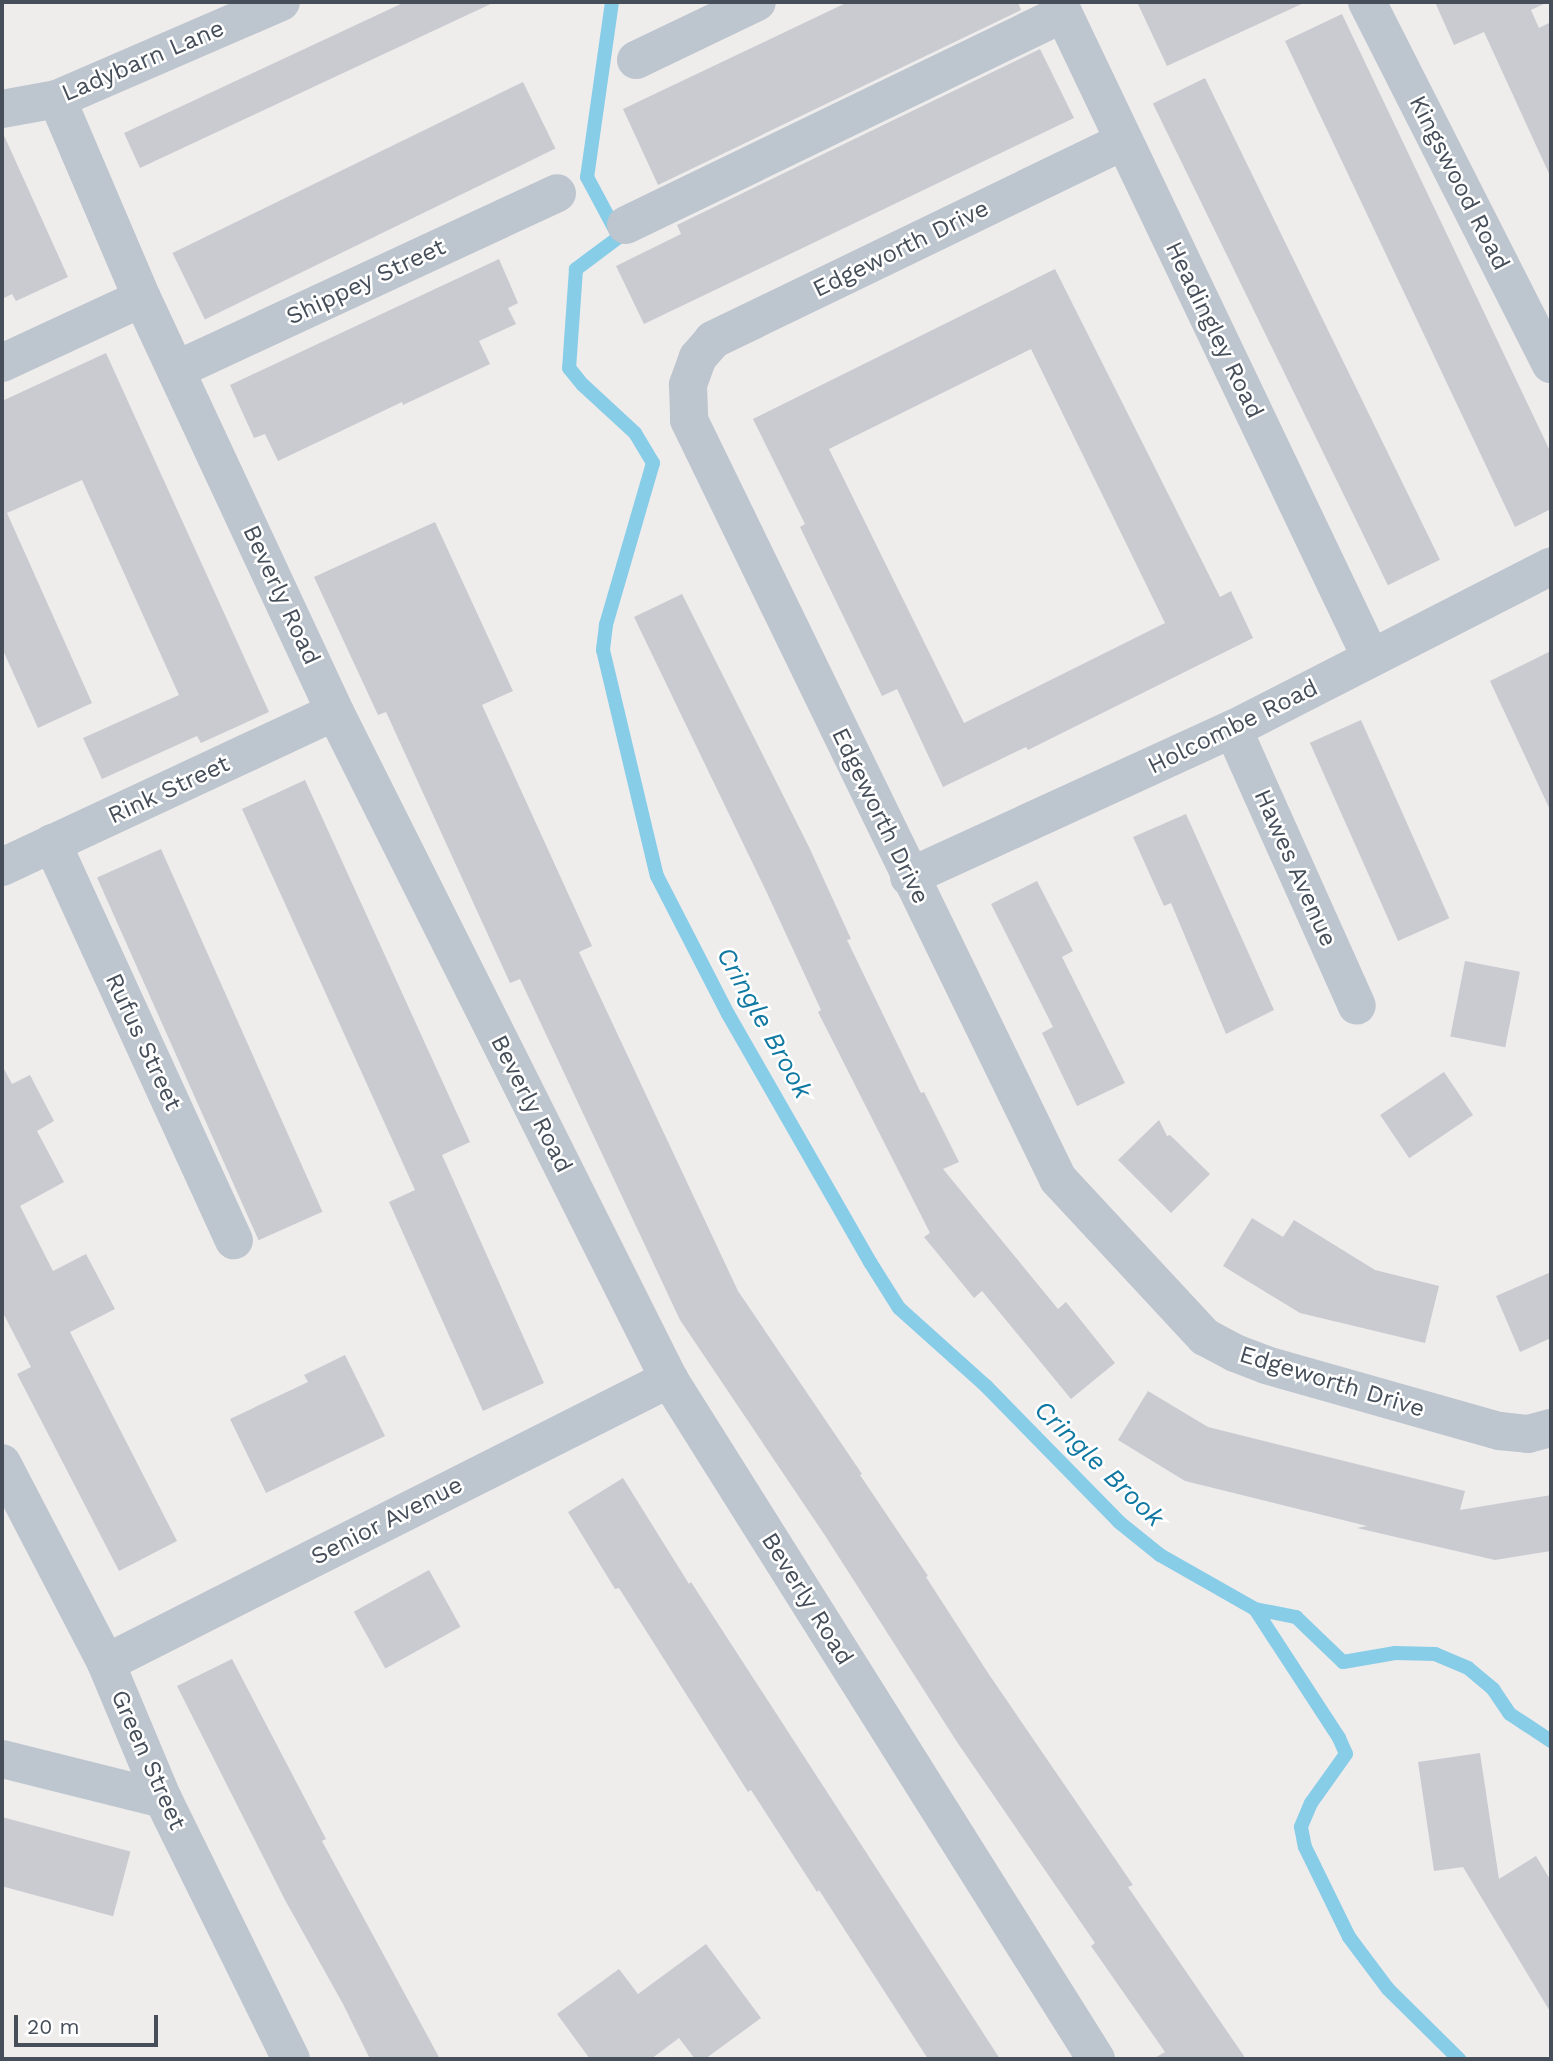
<!DOCTYPE html>
<style>
body{margin:0}
#map{position:relative;width:1553px;height:2061px;overflow:hidden;background:#efecec;font-family:"Work Sans",sans-serif}
div>[style]{position:absolute}
.stream>*{height:14px;margin:-7px;padding:0 7px;transform-origin:7px;border-radius:7px;background:#88cde8}
.building>*{inset:0;background:#c9cbd1;transform-origin:0 0}
.minor>*{height:38px;margin:-19px;padding:0 19px;transform-origin:19px;border-radius:19px;background:#bdc5ce}
span{translate:-50% -50%;white-space:nowrap;text-align:center;line-height:1.15;-webkit-text-stroke:5px #fff;paint-order:stroke}
.street-label{font-size:24px;color:#454e59}
.water-label{font-size:26px;color:#1078a1;font-style:italic}
.frame{position:absolute;inset:0;border:4px solid #454e59;pointer-events:none}
.scale{position:absolute;left:14px;top:2015px;width:144px;height:32px;box-sizing:border-box;border:4px solid #454e59;border-top:0;padding-left:9px;font-size:21px;line-height:24px;white-space:nowrap;color:#454e59;-webkit-text-stroke:5px #fff;paint-order:stroke}
</style>
<div id="map">
<div class="stream">
<i style="left:612px;top:2px;width:177px;rotate:98.1deg"></i>
<i style="left:587px;top:177px;width:68px;rotate:61.9deg"></i>
<i style="left:619px;top:237px;width:54px;rotate:143.3deg"></i>
<i style="left:576px;top:269px;width:99px;rotate:94deg"></i>
<i style="left:569px;top:368px;width:22px;rotate:51deg"></i>
<i style="left:583px;top:385px;width:71px;rotate:42.7deg"></i>
<i style="left:635px;top:433px;width:35px;rotate:59deg"></i>
<i style="left:653px;top:463px;width:169px;rotate:106.2deg"></i>
<i style="left:606px;top:625px;width:25px;rotate:97deg"></i>
<i style="left:603px;top:650px;width:232px;rotate:76.6deg"></i>
<i style="left:657px;top:876px;width:155px;rotate:62.8deg"></i>
<i style="left:728px;top:1014px;width:286px;rotate:60.2deg"></i>
<i style="left:870px;top:1262px;width:54px;rotate:57.8deg"></i>
<i style="left:899px;top:1308px;width:117px;rotate:41.9deg"></i>
<i style="left:986px;top:1386px;width:190px;rotate:45.6deg"></i>
<i style="left:1119px;top:1522px;width:53px;rotate:38.8deg"></i>
<i style="left:1160px;top:1555px;width:109px;rotate:29.6deg"></i>
<i style="left:1255px;top:1609px;width:42px;rotate:11deg"></i>
<i style="left:1296px;top:1617px;width:65px;rotate:43.8deg"></i>
<i style="left:1343px;top:1662px;width:53px;rotate:-9.8deg"></i>
<i style="left:1395px;top:1653px;width:40px;rotate:1.4deg"></i>
<i style="left:1435px;top:1654px;width:36px;rotate:23deg"></i>
<i style="left:1468px;top:1668px;width:33px;rotate:40deg"></i>
<i style="left:1493px;top:1689px;width:30px;rotate:56deg"></i>
<i style="left:1510px;top:1714px;width:49px;rotate:33.4deg"></i>
<i style="left:1255px;top:1609px;width:154px;rotate:56.9deg"></i>
<i style="left:1339px;top:1738px;width:17px;rotate:66deg"></i>
<i style="left:1346px;top:1754px;width:60px;rotate:125.5deg"></i>
<i style="left:1311px;top:1803px;width:26px;rotate:113deg"></i>
<i style="left:1301px;top:1827px;width:20px;rotate:79deg"></i>
<i style="left:1305px;top:1847px;width:100px;rotate:63.9deg"></i>
<i style="left:1349px;top:1937px;width:65px;rotate:53.1deg"></i>
<i style="left:1388px;top:1989px;width:100px;rotate:44.6deg"></i>
</div>
<div class="building">
<i style="clip-path:polygon(405px 2px,495px 2px,140px 168px,124px 133px)"></i>
<i style="clip-path:polygon(848px 2px,1018px 2px,1021px 10px,658px 185px,623px 109px)"></i>
<i style="clip-path:polygon(1137px 2px,1306px 2px,1167px 66px)"></i>
<i style="clip-path:polygon(1435px 2px,1548px 2px,1531px 10px,1539px 28px,1551px 22px,1551px 178px,1484px 32px,1454px 45px)"></i>
<i style="clip-path:polygon(1342px 14px,1551px 453px,1551px 509px,1515px 527px,1285px 41px)"></i>
<i style="clip-path:polygon(1040px 49px,1074px 118px,644px 324px,616px 266px,681px 234px,677px 225px)"></i>
<i style="left:1205px;top:78px;width:536px;height:58px;rotate:64deg"></i>
<i style="left:523px;top:82px;width:74px;height:390px;rotate:64deg"></i>
<i style="clip-path:polygon(2px 131px,68px 277px,16px 301px,12px 294px,2px 299px)"></i>
<i style="clip-path:polygon(499px 259px,518px 303px,508px 308px,516px 324px,479px 341px,490px 364px,403px 405px,402px 402px,278px 461px,265px 434px,254px 438px,230px 385px)"></i>
<i style="clip-path:polygon(evenodd,1055px 269px,1220px 597px,1231px 591px,1253px 638px,1028px 750px,1026px 747px,943px 787px,897px 689px,882px 696px,800px 527px,805px 524px,753px 419px,1055px 269px,1031px 349px,1165px 623px,964px 723px,829px 449px,1031px 349px)"></i>
<i style="clip-path:polygon(106px 353px,269px 712px,201px 743px,197px 736px,102px 779px,83px 738px,179px 695px,82px 480px,7px 513px,92px 703px,38px 728px,2px 648px,2px 401px)"></i>
<i style="clip-path:polygon(435px 522px,513px 691px,482px 705px,592px 946px,579px 952px,738px 1291px,862px 1474px,860px 1475px,928px 1576px,926px 1577px,988px 1673px,1133px 1885px,1128px 1887px,1246px 2059px,1153px 2059px,1165px 2052px,1091px 1946px,1095px 1943px,957px 1742px,826px 1537px,680px 1320px,520px 979px,510px 983px,386px 712px,378px 715px,314px 577px)"></i>
<i style="clip-path:polygon(682px 594px,809px 847px,851px 939px,847px 940px,921px 1093px,924px 1092px,959px 1162px,943px 1169px,1058px 1309px,1066px 1302px,1115px 1363px,1071px 1399px,982px 1291px,974px 1298px,924px 1237px,930px 1233px,818px 1012px,821px 1010px,767px 893px,634px 617px)"></i>
<i style="clip-path:polygon(1551px 651px,1551px 812px,1490px 681px)"></i>
<i style="left:1361px;top:720px;width:217px;height:56px;rotate:66deg"></i>
<i style="clip-path:polygon(305px 780px,470px 1142px,442px 1155px,544px 1383px,483px 1411px,389px 1202px,415px 1190px,242px 809px)"></i>
<i style="clip-path:polygon(1186px 814px,1274px 1010px,1226px 1034px,1171px 903px,1164px 906px,1133px 837px)"></i>
<i style="left:161px;top:849px;width:397px;height:70px;rotate:66deg"></i>
<i style="clip-path:polygon(1037px 881px,1073px 951px,1062px 957px,1125px 1083px,1077px 1106px,1042px 1033px,1053px 1027px,991px 904px)"></i>
<i style="left:1465px;top:961px;width:56px;height:77px;rotate:11deg"></i>
<i style="clip-path:polygon(2px 1065px,12px 1084px,30px 1075px,54px 1121px,37px 1131px,64px 1182px,20px 1206px,53px 1271px,86px 1254px,115px 1309px,70px 1332px,177px 1541px,119px 1571px,17px 1374px,31px 1367px,2px 1311px)"></i>
<i style="left:1444px;top:1072px;width:52px;height:77px;rotate:56deg"></i>
<i style="clip-path:polygon(1159px 1120px,1167px 1136px,1170px 1135px,1210px 1174px,1171px 1213px,1118px 1160px)"></i>
<i style="clip-path:polygon(1252px 1218px,1283px 1237px,1294px 1220px,1375px 1270px,1439px 1286px,1425px 1343px,1300px 1313px,1223px 1266px)"></i>
<i style="clip-path:polygon(1551px 1272px,1551px 1338px,1520px 1352px,1496px 1296px)"></i>
<i style="clip-path:polygon(345px 1355px,385px 1436px,266px 1493px,230px 1419px,308px 1382px,304px 1375px)"></i>
<i style="clip-path:polygon(1148px 1391px,1208px 1427px,1465px 1491px,1460px 1510px,1551px 1495px,1551px 1551px,1495px 1560px,1357px 1528px,1367px 1526px,1185px 1481px,1118px 1440px)"></i>
<i style="clip-path:polygon(623px 1478px,689px 1584px,691px 1582px,1000px 2059px,928px 2059px,819px 1890px,817px 1892px,751px 1790px,748px 1792px,619px 1588px,615px 1589px,568px 1512px)"></i>
<i style="left:429px;top:1570px;width:65px;height:86px;rotate:61deg"></i>
<i style="clip-path:polygon(232px 1659px,326px 1839px,322px 1841px,440px 2059px,370px 2059px,343px 2004px,285px 1900px,177px 1686px)"></i>
<i style="clip-path:polygon(1480px 1753px,1499px 1879px,1536px 1856px,1551px 1881px,1551px 2013px,1463px 1867px,1434px 1871px,1418px 1762px)"></i>
<i style="left:2px;top:1817px;width:133px;height:67px;rotate:15deg"></i>
<i style="clip-path:polygon(706px 1944px,761px 2018px,705px 2059px,695px 2059px,679px 2038px,651px 2059px,590px 2059px,557px 2014px,619px 1969px,638px 1994px)"></i>
</div>
<div class="minor">
<i style="left:1058px;top:2px;width:727px;rotate:64.49deg"></i>
<i style="left:1367px;top:2px;width:406px;rotate:63.1deg"></i>
<i style="left:636px;top:60px;width:134px;rotate:-25.6deg"></i>
<i style="left:57px;top:99px;width:216px;rotate:66.9deg"></i>
<i style="left:142px;top:298px;width:457px;rotate:65deg"></i>
<i style="left:335px;top:712px;width:746px;rotate:63.4deg"></i>
<i style="left:669px;top:1379px;width:803px;rotate:57.87deg"></i>
<i style="left:2px;top:109px;width:56px;rotate:-10.3deg"></i>
<i style="left:57px;top:99px;width:244px;rotate:-23.4deg"></i>
<i style="left:1124px;top:141px;width:457px;rotate:154.2deg"></i>
<i style="left:713px;top:340px;width:23px;rotate:131deg"></i>
<i style="left:698px;top:357px;width:30px;rotate:110deg"></i>
<i style="left:688px;top:385px;width:35px;rotate:88deg"></i>
<i style="left:689px;top:420px;width:844px;rotate:64.07deg"></i>
<i style="left:1058px;top:1179px;width:216px;rotate:47.1deg"></i>
<i style="left:1205px;top:1337px;width:34px;rotate:28deg"></i>
<i style="left:1235px;top:1353px;width:33px;rotate:21deg"></i>
<i style="left:1266px;top:1365px;width:243px;rotate:15.8deg"></i>
<i style="left:1500px;top:1431px;width:28px;rotate:6deg"></i>
<i style="left:1528px;top:1434px;width:24px;rotate:-15deg"></i>
<i style="left:626px;top:225px;width:485px;rotate:-25.8deg"></i>
<i style="left:2px;top:363px;width:154px;rotate:-24.9deg"></i>
<i style="left:176px;top:370px;width:420px;rotate:-24.9deg"></i>
<i style="left:1233px;top:729px;width:303px;rotate:65.9deg"></i>
<i style="left:52px;top:843px;width:437px;rotate:65.4deg"></i>
<i style="left:2px;top:867px;width:367px;rotate:-25deg"></i>
<i style="left:909px;top:877px;width:356px;rotate:-24.6deg"></i>
<i style="left:1233px;top:729px;width:357px;rotate:-27.1deg"></i>
<i style="left:2px;top:1463px;width:225px;rotate:62.5deg"></i>
<i style="left:106px;top:1663px;width:147px;rotate:67.3deg"></i>
<i style="left:163px;top:1799px;width:290px;rotate:63.8deg"></i>
<i style="left:106px;top:1663px;width:631px;rotate:-26.77deg"></i>
<i style="left:2px;top:1759px;width:166px;rotate:14deg"></i>
</div>
<div class="street-label">
<span style="left:143px;top:61px;rotate:-23deg">Ladybarn Lane</span>
<span style="left:1459px;top:183px;rotate:63deg">Kingswood Road</span>
<span style="left:901px;top:249px;rotate:-26deg">Edgeworth Drive</span>
<span style="left:366px;top:282px;rotate:-25deg">Shippey Street</span>
<span style="left:1214px;top:330px;rotate:64deg">Headingley Road</span>
<span style="left:281px;top:595px;rotate:65deg">Beverly Road</span>
<span style="left:1233px;top:727px;rotate:-26deg">Holcombe Road</span>
<span style="left:169px;top:790px;rotate:-25deg">Rink Street</span>
<span style="left:880px;top:816px;rotate:64deg">Edgeworth Drive</span>
<span style="left:1295px;top:868px;rotate:66deg">Hawes Avenue</span>
<span style="left:143px;top:1042px;rotate:65deg">Rufus Street</span>
<span style="left:531px;top:1104px;rotate:63deg">Beverly Road</span>
<span style="left:1332px;top:1382px;rotate:17deg">Edgeworth Drive</span>
<span style="left:387px;top:1521px;rotate:-27deg">Senior Avenue</span>
<span style="left:807px;top:1599px;rotate:58deg">Beverly Road</span>
<span style="left:148px;top:1760px;rotate:66deg">Green Street</span>
</div>
<div class="water-label">
<span style="left:764px;top:1023px;rotate:61deg">Cringle Brook</span>
<span style="left:1099px;top:1464px;rotate:44deg">Cringle Brook</span>
</div>
<div class="frame"></div>
<div class="scale">20 m</div>
</div>
